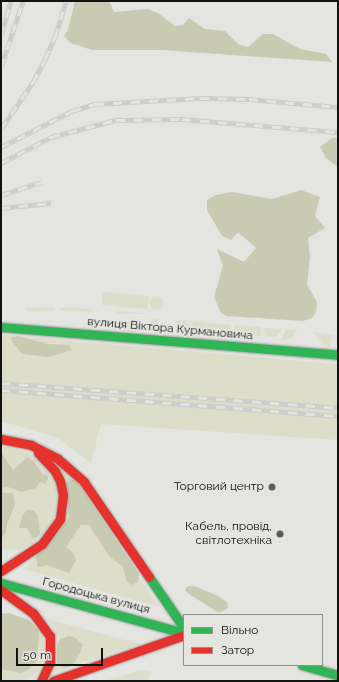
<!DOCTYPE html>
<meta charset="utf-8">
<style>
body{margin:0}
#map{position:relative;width:339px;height:682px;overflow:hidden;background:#e4e4e1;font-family:Raleway,sans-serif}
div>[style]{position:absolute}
.green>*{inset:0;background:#dddeca;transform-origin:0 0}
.round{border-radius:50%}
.forest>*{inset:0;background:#c8cab2}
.roads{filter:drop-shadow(0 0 1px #9c9c9b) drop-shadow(0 0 1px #9c9c9b)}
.fast>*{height:9px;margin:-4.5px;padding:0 4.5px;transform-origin:4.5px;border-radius:4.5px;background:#30b455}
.jam>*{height:9px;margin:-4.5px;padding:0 4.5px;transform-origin:4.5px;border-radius:4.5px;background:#e5322d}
.rail>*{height:4.5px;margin-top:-2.25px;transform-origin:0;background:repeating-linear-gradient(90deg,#e5e5e0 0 9px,#cccccb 0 18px);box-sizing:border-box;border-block:1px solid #cccccb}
.dots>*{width:11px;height:11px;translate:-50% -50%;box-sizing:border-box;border:2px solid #e5e5e0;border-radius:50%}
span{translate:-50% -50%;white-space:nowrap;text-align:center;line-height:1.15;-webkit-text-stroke:3px #e5e5e0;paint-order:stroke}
.street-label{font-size:12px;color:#121311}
.poi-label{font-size:12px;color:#121311}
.right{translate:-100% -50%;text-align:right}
.frame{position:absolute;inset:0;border:2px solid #121311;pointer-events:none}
.legend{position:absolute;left:183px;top:614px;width:140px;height:52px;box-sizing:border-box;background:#e5e5e0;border:1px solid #91918d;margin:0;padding:5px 7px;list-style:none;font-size:12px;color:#121311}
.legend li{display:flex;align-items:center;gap:8px;height:20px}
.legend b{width:20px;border:1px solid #91918d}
.scale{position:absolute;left:16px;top:648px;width:87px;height:18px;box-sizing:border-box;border:2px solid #121311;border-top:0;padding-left:5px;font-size:12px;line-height:14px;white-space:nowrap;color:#121311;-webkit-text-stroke:3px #e5e5e0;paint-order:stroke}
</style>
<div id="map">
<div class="green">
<i style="left:103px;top:292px;width:46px;height:13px;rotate:5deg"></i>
<i class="round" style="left:150px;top:296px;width:14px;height:14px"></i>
<i style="clip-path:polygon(56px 307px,54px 310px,28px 312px,25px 308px)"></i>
<i style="clip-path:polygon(62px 307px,93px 309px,92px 312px,59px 310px)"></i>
<i style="clip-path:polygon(117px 311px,152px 314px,117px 314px)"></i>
<i style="clip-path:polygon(154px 319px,159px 319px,153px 329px,143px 331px)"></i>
<i style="clip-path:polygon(119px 320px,135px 322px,136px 332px,119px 330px)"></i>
<i style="clip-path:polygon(174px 320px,186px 321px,194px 335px,182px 332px)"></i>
<i style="clip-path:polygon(190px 321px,231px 325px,230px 332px,195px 330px)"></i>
<i style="left:234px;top:325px;width:27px;height:9px;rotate:4deg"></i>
<i style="clip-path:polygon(264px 328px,282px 329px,277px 337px,265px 336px)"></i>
<i style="clip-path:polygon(286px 330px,298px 330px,290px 339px,280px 342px)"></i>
<i style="clip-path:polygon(313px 332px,338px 336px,338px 337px,331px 336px,330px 347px,324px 346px)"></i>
<i style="clip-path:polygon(1px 335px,338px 364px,338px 440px,101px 424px,91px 463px,58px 438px,1px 421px)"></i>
<i style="clip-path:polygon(1px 446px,26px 452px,35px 457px,53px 479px,56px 491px,54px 517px,49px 528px,33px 543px,18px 550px,1px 549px)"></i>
<i style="clip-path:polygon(57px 464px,76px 484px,159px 607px,24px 569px,56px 537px,69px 507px)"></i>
<i style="clip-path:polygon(1px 617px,34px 626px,43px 635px,44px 659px,37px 672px,27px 680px,1px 681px)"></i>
<i style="clip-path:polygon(48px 619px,140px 644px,53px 672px,59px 657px,60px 641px)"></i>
<i style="clip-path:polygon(141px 670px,151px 671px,148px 681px,104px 681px)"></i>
</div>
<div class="forest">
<i style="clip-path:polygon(75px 1px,109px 1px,114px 12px,148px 9px,158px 13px,175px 26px,183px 25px,189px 18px,205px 29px,225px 31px,239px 45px,248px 47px,263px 34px,273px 34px,300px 49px,326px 54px,332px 62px,162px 50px,92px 50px,71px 43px,64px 36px,68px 30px)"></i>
<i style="clip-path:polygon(332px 138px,338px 138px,338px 167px,326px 158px,320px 147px)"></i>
<i style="clip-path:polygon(301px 190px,320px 197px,315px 216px,325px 228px,308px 238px,310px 257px,307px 285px,317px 302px,316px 312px,312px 318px,303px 321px,227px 316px,221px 313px,214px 297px,223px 266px,217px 249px,244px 262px,256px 248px,238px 232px,231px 240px,222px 236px,207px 210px,207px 200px,216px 195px,232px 192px,272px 199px)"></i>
<i style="clip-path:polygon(18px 336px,48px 344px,69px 345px,72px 350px,49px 357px,22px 354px,11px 340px,11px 338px)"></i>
<i style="clip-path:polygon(1px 452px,13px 470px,27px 457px,34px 461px,42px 474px,49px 476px,45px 484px,40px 482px,36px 488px,21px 492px,8px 487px,2px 488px,3px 493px,13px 493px,15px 505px,7px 524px,6px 533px,1px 539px)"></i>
<i style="clip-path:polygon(69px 479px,76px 480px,139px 574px,138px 582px,131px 585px,126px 580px,123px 567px,109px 556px,89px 525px,81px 525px,66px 547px,73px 553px,76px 560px,69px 573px,47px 565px,38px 567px,35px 553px,56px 536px,69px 518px,65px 486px)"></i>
<i style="clip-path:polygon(27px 510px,33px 510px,38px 516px,40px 534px,36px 538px,32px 538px,27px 528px,19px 528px,22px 516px)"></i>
<i style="clip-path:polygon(188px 586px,194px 586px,216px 595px,227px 602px,228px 608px,219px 613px,189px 594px,185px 590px)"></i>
<i style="clip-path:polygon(9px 613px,29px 620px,38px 630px,39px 637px,37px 661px,28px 670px,21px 673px,2px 669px,1px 614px)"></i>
<i style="clip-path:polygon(69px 636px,76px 638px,83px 645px,80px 653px,72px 666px,67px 668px,57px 666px,57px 645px,60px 639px)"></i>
</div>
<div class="roads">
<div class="fast">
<i style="left:1px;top:327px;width:338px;rotate:4.7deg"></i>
<i style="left:149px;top:577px;width:62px;rotate:55.5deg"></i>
<i style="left:1px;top:583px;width:190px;rotate:15.3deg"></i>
<i style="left:302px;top:665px;width:37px;rotate:16deg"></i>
</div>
<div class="jam">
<i style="left:1px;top:439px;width:31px;rotate:11deg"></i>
<i style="left:31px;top:445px;width:30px;rotate:27deg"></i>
<i style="left:58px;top:459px;width:35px;rotate:41deg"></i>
<i style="left:84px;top:482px;width:115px;rotate:55.6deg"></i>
<i style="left:1px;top:571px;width:49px;rotate:-33.4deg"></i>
<i style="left:42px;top:544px;width:31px;rotate:-54deg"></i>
<i style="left:60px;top:519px;width:24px;rotate:-83deg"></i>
<i style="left:63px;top:495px;width:14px;rotate:-102deg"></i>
<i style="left:60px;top:481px;width:11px;rotate:-117deg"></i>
<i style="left:55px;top:471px;width:25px;rotate:-133deg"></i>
<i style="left:1px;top:590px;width:39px;rotate:36deg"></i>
<i style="left:33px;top:613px;width:29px;rotate:54deg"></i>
<i style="left:50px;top:636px;width:26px;rotate:90deg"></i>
<i style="left:50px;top:662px;width:21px;rotate:115deg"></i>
<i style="left:53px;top:681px;width:139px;rotate:-19.3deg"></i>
</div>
</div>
<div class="rail">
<i style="left:1px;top:35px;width:35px;rotate:-74deg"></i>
<i style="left:1px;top:67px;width:70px;rotate:-71.6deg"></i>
<i style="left:1px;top:129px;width:57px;rotate:-55.8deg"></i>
<i style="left:33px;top:82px;width:26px;rotate:-62deg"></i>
<i style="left:45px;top:59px;width:24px;rotate:-66deg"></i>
<i style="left:55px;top:37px;width:38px;rotate:-73deg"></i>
<i style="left:1px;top:147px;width:80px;rotate:-26.9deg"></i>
<i style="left:72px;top:111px;width:24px;rotate:-17deg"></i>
<i style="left:95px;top:104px;width:105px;rotate:-3.3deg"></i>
<i style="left:200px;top:98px;width:49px;rotate:1.2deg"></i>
<i style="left:249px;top:99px;width:89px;rotate:5.1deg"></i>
<i style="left:1px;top:163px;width:56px;rotate:-27.5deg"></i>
<i style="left:51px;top:137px;width:67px;rotate:-14.7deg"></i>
<i style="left:116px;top:120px;width:66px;rotate:-0.9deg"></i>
<i style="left:182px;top:119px;width:157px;rotate:4.8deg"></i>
<i style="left:1px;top:195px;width:43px;rotate:-17.6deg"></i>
<i style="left:1px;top:208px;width:50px;rotate:-5.7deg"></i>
<i style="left:1px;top:383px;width:338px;rotate:4.2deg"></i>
<i style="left:1px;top:390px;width:338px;rotate:4.4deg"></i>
</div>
<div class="dots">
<i style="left:272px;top:487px;background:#5c5c5a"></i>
<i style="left:280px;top:534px;background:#5c5c5a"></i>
</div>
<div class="street-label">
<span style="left:170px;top:329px;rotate:5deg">вулиця Віктора Курмановича</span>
<span style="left:96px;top:596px;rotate:15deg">Городоцька вулиця</span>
</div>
<div class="poi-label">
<span class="right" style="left:264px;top:487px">Торговий центр</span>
<span class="right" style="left:272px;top:534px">Кабель, провід,<br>світлотехніка</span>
</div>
<div class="frame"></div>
<ul class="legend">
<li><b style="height:5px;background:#30b455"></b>Вільно</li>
<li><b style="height:5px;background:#e5322d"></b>Затор</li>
</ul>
<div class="scale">50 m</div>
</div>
